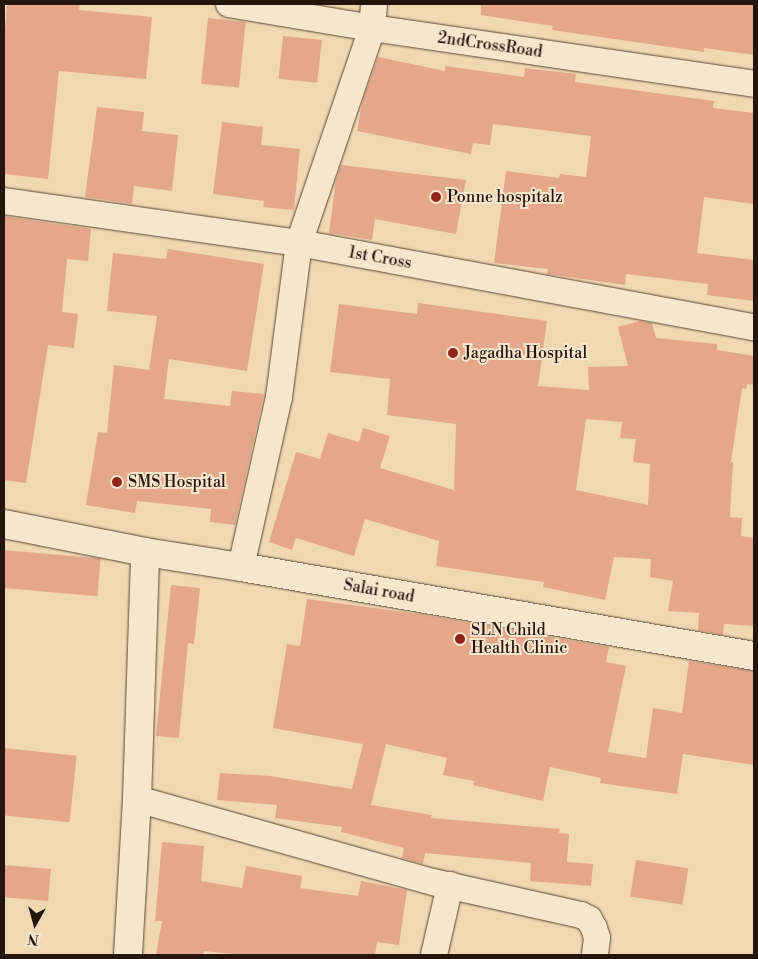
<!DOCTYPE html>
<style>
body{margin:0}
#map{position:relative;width:758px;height:959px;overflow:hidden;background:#f0d8b2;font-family:"Libre Bodoni",serif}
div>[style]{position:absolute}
.building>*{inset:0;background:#e5a789;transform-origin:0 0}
.roads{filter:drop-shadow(0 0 1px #584636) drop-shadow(0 0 1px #584636)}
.street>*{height:26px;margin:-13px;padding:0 13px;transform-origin:13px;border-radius:13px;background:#f5e6cd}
.secondary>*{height:28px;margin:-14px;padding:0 14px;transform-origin:14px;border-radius:14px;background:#f5e6cd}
.dots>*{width:14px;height:14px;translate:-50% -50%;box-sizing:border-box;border:2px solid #f5e6cd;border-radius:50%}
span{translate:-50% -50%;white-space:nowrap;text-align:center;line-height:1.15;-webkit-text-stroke:4px #f5e6cd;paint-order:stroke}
.street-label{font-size:16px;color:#25160d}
.poi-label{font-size:16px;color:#25160d}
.left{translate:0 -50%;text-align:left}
.frame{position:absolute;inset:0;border:5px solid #25160d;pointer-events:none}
.north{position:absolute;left:10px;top:899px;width:50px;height:50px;-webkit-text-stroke:4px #f5e6cd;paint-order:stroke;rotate:187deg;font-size:14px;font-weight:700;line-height:20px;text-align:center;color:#25160d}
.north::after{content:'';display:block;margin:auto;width:18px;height:22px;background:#25160d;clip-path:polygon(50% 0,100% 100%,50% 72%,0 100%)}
</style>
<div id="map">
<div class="building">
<i style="clip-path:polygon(7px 4px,80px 4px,79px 10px,152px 17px,146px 79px,59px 71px,48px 179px,4px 174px,4px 43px)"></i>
<i style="clip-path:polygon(481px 4px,754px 4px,754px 55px,704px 48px,704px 52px,552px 30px,553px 26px,481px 15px)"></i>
<i style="left:208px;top:18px;width:38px;height:66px;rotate:6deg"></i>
<i style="left:283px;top:36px;width:39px;height:43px;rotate:6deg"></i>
<i style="clip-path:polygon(378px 57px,445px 71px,445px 66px,524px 77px,525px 68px,576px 74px,575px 82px,714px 101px,713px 108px,754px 113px,754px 204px,704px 197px,697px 253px,754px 260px,754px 301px,707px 295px,708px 284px,626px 274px,625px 285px,547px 274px,548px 269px,494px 263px,506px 171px,559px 178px,560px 174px,586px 177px,591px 136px,493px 124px,490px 145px,473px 143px,471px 154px,357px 131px,362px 103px)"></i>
<i style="clip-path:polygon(97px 107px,144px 112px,142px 131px,178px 135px,172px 191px,134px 186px,132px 204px,85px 197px)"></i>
<i style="clip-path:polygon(222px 122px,263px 127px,261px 145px,300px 149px,294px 210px,263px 207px,264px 201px,213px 194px)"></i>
<i style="clip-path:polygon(341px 165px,466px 180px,456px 234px,375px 219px,372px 240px,329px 233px,336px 180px)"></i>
<i style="clip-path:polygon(4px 216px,91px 229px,88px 261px,67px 259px,62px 312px,78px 314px,74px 348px,48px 345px,26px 483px,4px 480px)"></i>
<i style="clip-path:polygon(168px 249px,264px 264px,247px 371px,169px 359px,164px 399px,230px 406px,232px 391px,264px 394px,235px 525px,210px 522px,211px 509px,137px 501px,135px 513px,86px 505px,98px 432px,107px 433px,114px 365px,149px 370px,157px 316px,107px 311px,113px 253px,166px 259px)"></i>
<i style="clip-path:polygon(evenodd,418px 303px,547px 321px,538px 386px,589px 390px,588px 367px,628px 366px,618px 327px,640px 321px,652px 323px,656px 338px,717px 344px,717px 350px,754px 356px,754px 385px,747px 384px,746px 389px,742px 388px,731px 462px,733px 462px,730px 517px,742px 518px,741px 536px,754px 538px,754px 626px,724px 624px,723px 635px,698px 630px,699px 613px,668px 611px,673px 581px,650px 577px,651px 559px,614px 557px,605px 600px,543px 587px,544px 582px,436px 566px,439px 541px,365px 519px,354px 556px,296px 538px,292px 550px,269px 542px,296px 452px,320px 459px,328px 433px,359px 442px,363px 428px,390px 436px,380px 468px,454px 490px,456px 424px,387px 415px,390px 379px,330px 372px,339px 304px,417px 314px,418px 303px,586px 419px,622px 422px,620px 438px,636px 439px,633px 462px,650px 464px,648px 505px,576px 490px,586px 419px)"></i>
<i style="left:4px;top:550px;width:97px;height:38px;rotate:5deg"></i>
<i style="clip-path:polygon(171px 585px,200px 588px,194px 644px,188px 643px,179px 738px,156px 736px)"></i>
<i style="clip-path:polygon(307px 599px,419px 614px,609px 647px,606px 662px,626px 666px,608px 752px,646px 758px,653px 708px,682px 713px,689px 661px,754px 671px,754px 765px,683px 754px,677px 794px,600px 783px,601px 778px,550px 767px,543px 801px,473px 785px,474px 781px,443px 775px,447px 758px,386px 744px,371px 805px,432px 815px,431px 818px,560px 829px,559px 833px,569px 834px,567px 862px,593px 864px,591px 886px,530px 881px,531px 863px,425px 853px,423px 864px,402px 858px,404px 848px,341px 832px,342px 827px,275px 818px,277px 805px,217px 800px,220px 773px,270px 776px,352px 789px,363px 744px,273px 728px,287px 644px,300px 646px)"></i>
<i style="left:4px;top:748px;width:73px;height:67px;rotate:6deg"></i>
<i style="clip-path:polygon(162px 842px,204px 846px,201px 881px,242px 888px,246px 866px,302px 876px,300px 888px,358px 896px,361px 881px,407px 890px,399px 945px,377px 942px,375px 955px,240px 955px,204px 951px,203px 955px,156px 955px,162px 921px,155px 921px)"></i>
<i style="left:636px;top:860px;width:53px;height:37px;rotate:9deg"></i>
<i style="left:4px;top:865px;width:47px;height:32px;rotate:5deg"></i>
</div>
<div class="roads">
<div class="street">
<i style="left:229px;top:4px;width:145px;rotate:9.5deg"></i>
<i style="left:372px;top:28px;width:386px;rotate:8.3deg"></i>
<i style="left:4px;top:201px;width:298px;rotate:8.1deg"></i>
<i style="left:299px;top:243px;width:463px;rotate:10.5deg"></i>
<i style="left:241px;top:567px;width:174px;rotate:-77.4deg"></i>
<i style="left:279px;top:397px;width:155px;rotate:-82.6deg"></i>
<i style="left:299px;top:243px;width:227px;rotate:-71.2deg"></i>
<i style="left:372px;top:28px;width:24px;rotate:-85deg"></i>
<i style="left:137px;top:799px;width:307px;rotate:15.7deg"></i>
<i style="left:433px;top:882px;width:152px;rotate:12.6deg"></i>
<i style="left:581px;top:915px;width:9px;rotate:27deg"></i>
<i style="left:589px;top:919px;width:10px;rotate:61deg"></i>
<i style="left:594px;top:928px;width:10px;rotate:73deg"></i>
<i style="left:597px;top:938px;width:17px;rotate:97deg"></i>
<i style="left:434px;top:955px;width:72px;rotate:-77.1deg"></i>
</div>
<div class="secondary">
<i style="left:4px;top:524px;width:144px;rotate:11.2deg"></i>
<i style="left:145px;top:552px;width:97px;rotate:8.9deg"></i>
<i style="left:241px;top:567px;width:521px;rotate:9.84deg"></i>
<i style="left:128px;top:955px;width:156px;rotate:-86.7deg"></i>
<i style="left:137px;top:799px;width:247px;rotate:-88.1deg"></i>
</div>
</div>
<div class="dots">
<i style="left:436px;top:197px;background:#8f2418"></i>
<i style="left:453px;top:353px;background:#8f2418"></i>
<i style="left:117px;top:482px;background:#8f2418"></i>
<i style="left:460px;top:639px;background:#8f2418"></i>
</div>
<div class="street-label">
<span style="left:490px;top:45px;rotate:8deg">2ndCrossRoad</span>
<span style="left:380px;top:258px;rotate:10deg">1st Cross</span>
<span style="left:379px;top:591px;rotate:10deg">Salai road</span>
</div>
<div class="poi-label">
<span class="left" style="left:447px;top:197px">Ponne hospitalz</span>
<span class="left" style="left:464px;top:353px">Jagadha Hospital</span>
<span class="left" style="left:128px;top:482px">SMS Hospital</span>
<span class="left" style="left:471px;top:639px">SLN Child<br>Health Clinic</span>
</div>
<div class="frame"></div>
<div class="north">N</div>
</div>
